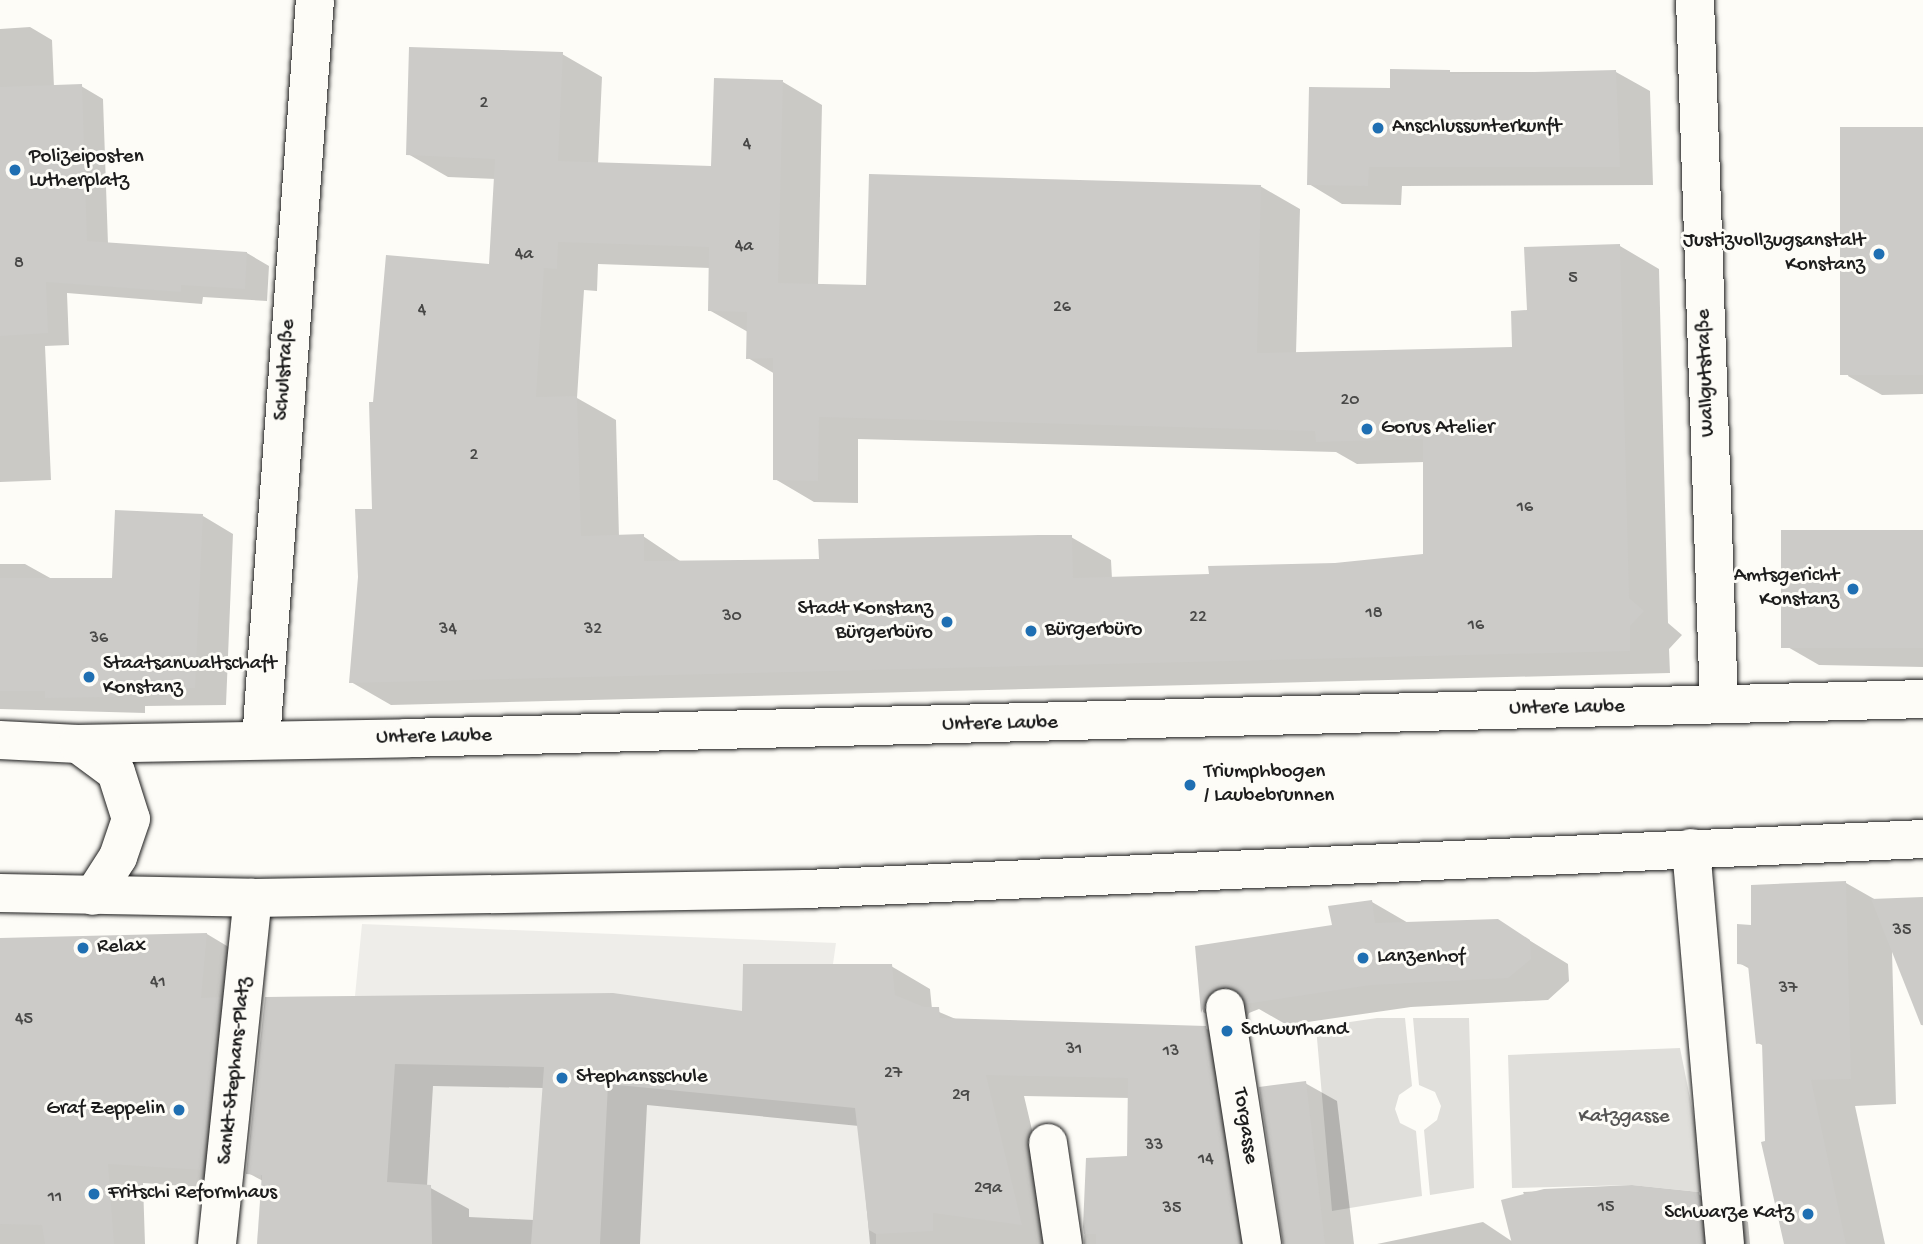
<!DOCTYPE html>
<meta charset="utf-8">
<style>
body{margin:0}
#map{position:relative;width:1923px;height:1244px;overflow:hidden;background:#fdfcf7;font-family:"Gochi Hand",sans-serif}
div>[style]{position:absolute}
.built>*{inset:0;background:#eeede9}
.green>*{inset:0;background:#e0dfdb}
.shadow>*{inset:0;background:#0003}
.building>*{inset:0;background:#cccbc8;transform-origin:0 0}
.roads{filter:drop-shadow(0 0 2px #1c1c1c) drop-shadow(0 0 2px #1c1c1c)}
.street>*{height:38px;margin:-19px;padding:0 19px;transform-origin:19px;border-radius:19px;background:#fdfcf7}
.secondary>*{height:38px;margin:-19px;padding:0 19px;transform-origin:19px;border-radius:19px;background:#fdfcf7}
.dots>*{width:19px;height:19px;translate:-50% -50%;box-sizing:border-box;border:4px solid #fdfcf7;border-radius:50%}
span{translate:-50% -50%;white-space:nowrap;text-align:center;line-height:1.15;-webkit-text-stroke:6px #fdfcf7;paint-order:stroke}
.number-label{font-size:18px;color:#484847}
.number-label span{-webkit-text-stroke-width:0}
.poi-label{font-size:21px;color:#1c1c1c}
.left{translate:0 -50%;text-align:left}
.right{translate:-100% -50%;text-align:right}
.street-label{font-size:21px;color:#1c1c1c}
.park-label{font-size:21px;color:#575655}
</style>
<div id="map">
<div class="built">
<i style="clip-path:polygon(362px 924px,836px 943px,833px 964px,848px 1015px,869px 1230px,876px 1230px,876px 1244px,257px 1244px,273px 997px,355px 996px)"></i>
</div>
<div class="green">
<i style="clip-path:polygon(1377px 1018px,1405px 1018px,1412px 1086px,1399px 1095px,1395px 1109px,1400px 1123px,1416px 1131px,1422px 1196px,1332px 1211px,1316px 1027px)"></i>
<i style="clip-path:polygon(1413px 1018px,1469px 1018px,1474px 1188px,1430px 1195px,1424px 1130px,1437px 1120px,1441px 1106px,1435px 1092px,1419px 1085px)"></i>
<i style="clip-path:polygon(1680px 1048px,1709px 1193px,1632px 1185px,1512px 1188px,1508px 1055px)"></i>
</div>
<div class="shadow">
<i style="clip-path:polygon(30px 27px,52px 40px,54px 87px,81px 86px,103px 99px,108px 244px,247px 253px,269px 266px,267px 301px,203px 297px,202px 304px,67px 293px,69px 345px,45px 346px,51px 480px,0 482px,0 29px)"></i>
<i style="clip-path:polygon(evenodd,562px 54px,602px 77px,598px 164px,712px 168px,783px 82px,822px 105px,818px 286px,868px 287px,1260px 186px,1300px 209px,1296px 354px,1514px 349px,1529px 312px,1620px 246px,1659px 269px,1668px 623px,1682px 635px,1669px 649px,1670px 673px,391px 705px,351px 682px,374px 510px,375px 404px,491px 266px,496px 179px,448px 177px,408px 154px,562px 54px,598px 264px,710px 268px,709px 310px,748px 332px,748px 358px,775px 374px,775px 479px,814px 502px,858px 503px,858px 439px,1336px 452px,1357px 464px,1425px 462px,1425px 556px,1211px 576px,1112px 579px,1111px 560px,1071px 537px,820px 561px,683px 563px,643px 536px,619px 537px,616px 420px,577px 398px,584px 290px,597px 291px,598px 264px)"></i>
<i style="clip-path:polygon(1449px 72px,1616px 72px,1650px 91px,1653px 185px,1402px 186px,1401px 205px,1342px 204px,1309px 184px,1392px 90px)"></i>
<i style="clip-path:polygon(1923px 129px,1923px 394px,1882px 395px,1848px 376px)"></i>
<i style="clip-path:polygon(203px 516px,233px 534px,226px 705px,145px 706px,145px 713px,0 709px,0 564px,25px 564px,52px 579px,113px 579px)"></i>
<i style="clip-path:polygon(1923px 532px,1923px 667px,1819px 665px,1786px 646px)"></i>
<i style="clip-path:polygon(1846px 883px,1876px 900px,1923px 899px,1923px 1026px,1892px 950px,1896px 1104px,1855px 1106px,1885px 1244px,1786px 1244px,1767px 1142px,1764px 1046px,1758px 1043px,1750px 969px,1739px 963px,1752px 926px)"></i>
<i style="clip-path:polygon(1372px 902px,1410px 924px,1498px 921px,1568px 964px,1569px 981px,1548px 1000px,1411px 1007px,1287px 1025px,1259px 1009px,1249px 1013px,1241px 1034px,1203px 1012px,1197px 947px,1334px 927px)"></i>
<i style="clip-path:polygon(207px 934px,242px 955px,238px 1190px,143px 1183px,145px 1244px,0 1244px,0 940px)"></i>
<i style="clip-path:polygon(evenodd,891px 966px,930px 989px,932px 1009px,958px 1020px,1205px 1028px,1244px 1050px,1270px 1244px,1084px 1244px,1087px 1160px,1129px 1158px,1130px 1098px,1024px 1096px,1059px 1244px,870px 1244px,859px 1126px,647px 1105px,640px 1244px,259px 1244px,263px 1181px,248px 1173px,266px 999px,744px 1013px,891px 966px,433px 1086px,544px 1088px,534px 1220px,469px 1217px,469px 1209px,427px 1186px,433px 1086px)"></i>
<i style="clip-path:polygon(1305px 1083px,1337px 1101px,1354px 1244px,1284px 1244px)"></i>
<i style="clip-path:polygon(1632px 1186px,1698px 1194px,1748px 1222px,1750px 1244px,1546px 1244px,1523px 1192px)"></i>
<i style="clip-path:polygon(1483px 1222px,1516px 1244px,1377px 1244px)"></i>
</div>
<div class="building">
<i style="clip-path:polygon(evenodd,409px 47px,563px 52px,558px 161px,711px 166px,714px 78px,783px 80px,778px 283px,866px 285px,869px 174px,1261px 185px,1257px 353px,1512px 347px,1511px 311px,1527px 310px,1524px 247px,1620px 244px,1629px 598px,1644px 611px,1630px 626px,1630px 651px,349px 683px,358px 577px,355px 509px,372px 509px,369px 402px,373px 402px,386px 255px,489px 264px,495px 159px,406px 155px,409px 47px,558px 242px,709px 247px,708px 311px,747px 312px,746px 359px,773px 358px,773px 480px,818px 481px,819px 417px,1315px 431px,1316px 442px,1423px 439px,1423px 554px,1335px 563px,1208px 566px,1209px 574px,1073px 578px,1072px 535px,1039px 535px,818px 539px,819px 559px,644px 561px,644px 534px,581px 536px,577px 396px,536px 397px,544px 268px,557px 269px,558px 242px)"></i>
<i style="clip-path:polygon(1390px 69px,1450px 70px,1450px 74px,1616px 70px,1620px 167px,1369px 167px,1368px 186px,1307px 185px,1309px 87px,1390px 88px)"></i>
<i style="clip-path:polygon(82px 84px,87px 241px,247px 252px,245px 289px,181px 285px,181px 292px,46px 282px,48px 333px,0 336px,0 87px)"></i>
<i style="left:1923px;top:127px;width:248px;height:83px;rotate:90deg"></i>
<i style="clip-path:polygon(115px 510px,203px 514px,195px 688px,115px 689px,115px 697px,45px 698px,45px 691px,0 691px,0 578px,112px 578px)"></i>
<i style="left:1923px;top:530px;width:118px;height:142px;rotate:90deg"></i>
<i style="clip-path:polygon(1846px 881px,1851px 1079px,1811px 1080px,1846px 1244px,1784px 1244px,1761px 1142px,1765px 1141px,1762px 1043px,1756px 1044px,1748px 965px,1737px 964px,1737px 924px,1751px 925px,1751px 885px)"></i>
<i style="clip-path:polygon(1923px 897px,1923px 1025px,1921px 1025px,1871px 899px)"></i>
<i style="clip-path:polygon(1372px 900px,1375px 923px,1498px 919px,1530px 940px,1531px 959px,1508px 978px,1371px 985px,1246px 1004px,1233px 988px,1221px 987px,1211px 991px,1201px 1013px,1195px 946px,1332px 925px,1328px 906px)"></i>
<i style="clip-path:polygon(207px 933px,201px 998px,221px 997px,203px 1170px,108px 1164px,114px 1244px,45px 1244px,42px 1225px,0 1224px,0 938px)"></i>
<i style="clip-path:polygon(743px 964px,892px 964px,895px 995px,924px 1007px,939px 1007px,940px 1018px,1206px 1026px,1240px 1244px,1096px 1244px,1096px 1234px,1084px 1234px,1083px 1227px,1086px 1158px,1127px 1156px,1128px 1078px,986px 1075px,1022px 1225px,933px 1213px,933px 1231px,876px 1234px,869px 1230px,855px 1108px,608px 1084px,600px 1244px,531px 1244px,544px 1067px,395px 1064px,387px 1182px,431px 1185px,432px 1244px,257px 1244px,262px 1175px,246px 1174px,265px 997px,613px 993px,742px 1011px)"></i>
<i style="clip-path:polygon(1306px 1081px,1325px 1244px,1283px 1244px,1259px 1087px)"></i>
<i style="clip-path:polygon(1632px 1185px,1699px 1192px,1703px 1244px,1512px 1244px,1501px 1200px,1544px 1189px)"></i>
</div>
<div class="roads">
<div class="street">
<i style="left:1695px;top:0;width:704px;rotate:88.05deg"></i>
<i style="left:261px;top:740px;width:742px;rotate:-85.83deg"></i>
<i style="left:78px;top:744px;width:47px;rotate:36.4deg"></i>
<i style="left:116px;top:772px;width:49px;rotate:72.3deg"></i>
<i style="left:131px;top:819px;width:40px;rotate:108.9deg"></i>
<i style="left:118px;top:857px;width:46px;rotate:122.7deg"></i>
<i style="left:1691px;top:848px;width:397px;rotate:85.1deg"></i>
<i style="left:1225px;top:1008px;width:239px;rotate:81.1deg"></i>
<i style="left:1048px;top:1143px;width:102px;rotate:81.6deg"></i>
<i style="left:217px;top:1244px;width:348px;rotate:-84.1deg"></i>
</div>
<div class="secondary">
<i style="left:0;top:740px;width:78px;rotate:2.9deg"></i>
<i style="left:78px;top:744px;width:328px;rotate:-1deg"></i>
<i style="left:406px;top:738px;width:1518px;rotate:-1.47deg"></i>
<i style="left:0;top:893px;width:253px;rotate:1.1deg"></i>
<i style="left:253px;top:898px;width:553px;rotate:-0.93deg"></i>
<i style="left:806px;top:889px;width:1118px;rotate:-2.56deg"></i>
</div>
</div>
<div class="dots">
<i style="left:1378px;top:128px;background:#1f6fb2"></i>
<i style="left:15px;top:170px;background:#1f6fb2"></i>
<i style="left:1879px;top:254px;background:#1f6fb2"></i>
<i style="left:1367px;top:429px;background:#1f6fb2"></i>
<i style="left:1853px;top:589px;background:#1f6fb2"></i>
<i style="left:947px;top:622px;background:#1f6fb2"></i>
<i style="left:1031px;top:631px;background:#1f6fb2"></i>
<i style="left:89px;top:677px;background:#1f6fb2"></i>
<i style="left:1190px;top:785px;background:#1f6fb2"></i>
<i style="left:83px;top:948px;background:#1f6fb2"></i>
<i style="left:1363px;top:958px;background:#1f6fb2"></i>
<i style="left:1227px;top:1031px;background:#1f6fb2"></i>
<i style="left:562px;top:1078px;background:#1f6fb2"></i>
<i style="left:179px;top:1110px;background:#1f6fb2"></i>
<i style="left:94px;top:1194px;background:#1f6fb2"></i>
<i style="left:1808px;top:1214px;background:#1f6fb2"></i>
</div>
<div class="number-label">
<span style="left:484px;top:104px">2</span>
<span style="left:747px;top:145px">4</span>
<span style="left:744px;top:247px">4a</span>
<span style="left:524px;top:255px">4a</span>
<span style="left:19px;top:264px">8</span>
<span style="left:1573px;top:279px">5</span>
<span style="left:1062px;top:308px">26</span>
<span style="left:422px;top:311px">4</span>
<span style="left:1350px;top:401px">20</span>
<span style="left:474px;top:456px">2</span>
<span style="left:1525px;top:508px">16</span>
<span style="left:1374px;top:614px">18</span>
<span style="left:732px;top:617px">30</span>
<span style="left:1198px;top:618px">22</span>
<span style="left:1476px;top:626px">16</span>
<span style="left:448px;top:630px">34</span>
<span style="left:593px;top:630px">32</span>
<span style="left:99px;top:639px">36</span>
<span style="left:1902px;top:931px">35</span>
<span style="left:158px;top:983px">41</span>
<span style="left:1788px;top:989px">37</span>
<span style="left:24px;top:1020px">45</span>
<span style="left:1074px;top:1050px">31</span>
<span style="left:1171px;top:1052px">13</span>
<span style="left:893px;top:1074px">27</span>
<span style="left:961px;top:1096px">29</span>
<span style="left:1154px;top:1146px">33</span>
<span style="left:1206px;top:1160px">14</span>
<span style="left:988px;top:1189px">29a</span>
<span style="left:55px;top:1198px">11</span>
<span style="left:1606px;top:1208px">15</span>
<span style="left:1172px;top:1209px">35</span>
</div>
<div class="poi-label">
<span class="left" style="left:1392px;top:128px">Anschlussunterkunft</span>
<span class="left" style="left:29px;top:170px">Polizeiposten<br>Lutherplatz</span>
<span class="right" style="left:1865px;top:254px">Justizvollzugsanstalt<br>Konstanz</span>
<span class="left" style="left:1381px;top:429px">Gorus Atelier</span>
<span class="right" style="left:1839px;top:589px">Amtsgericht<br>Konstanz</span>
<span class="right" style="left:933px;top:622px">Stadt Konstanz<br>Bürgerbüro</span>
<span class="left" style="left:1045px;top:631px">Bürgerbüro</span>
<span class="left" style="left:103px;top:677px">Staatsanwaltschaft<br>Konstanz</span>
<span class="left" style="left:1204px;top:785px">Triumphbogen<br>/ Laubebrunnen</span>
<span class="left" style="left:97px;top:948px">Relax</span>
<span class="left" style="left:1377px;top:958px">Lanzenhof</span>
<span class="left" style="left:1241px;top:1031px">Schwurhand</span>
<span class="left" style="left:576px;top:1078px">Stephansschule</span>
<span class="right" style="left:165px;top:1110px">Graf Zeppelin</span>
<span class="left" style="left:108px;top:1194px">Fritschi Reformhaus</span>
<span class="right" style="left:1794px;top:1214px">Schwarze Katz</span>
</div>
<div class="street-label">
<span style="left:286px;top:370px;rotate:-86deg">Schulstraße</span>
<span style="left:1707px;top:373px;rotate:-92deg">Wallgutstraße</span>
<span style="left:1567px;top:709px;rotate:-1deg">Untere Laube</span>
<span style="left:1000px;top:725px;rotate:-1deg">Untere Laube</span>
<span style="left:434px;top:738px;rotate:-1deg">Untere Laube</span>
<span style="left:236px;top:1071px;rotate:-84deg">Sankt-Stephans-Platz</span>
<span style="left:1244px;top:1126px;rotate:81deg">Torgasse</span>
</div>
<div class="park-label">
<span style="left:1624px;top:1118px">Katzgasse</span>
</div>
</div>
